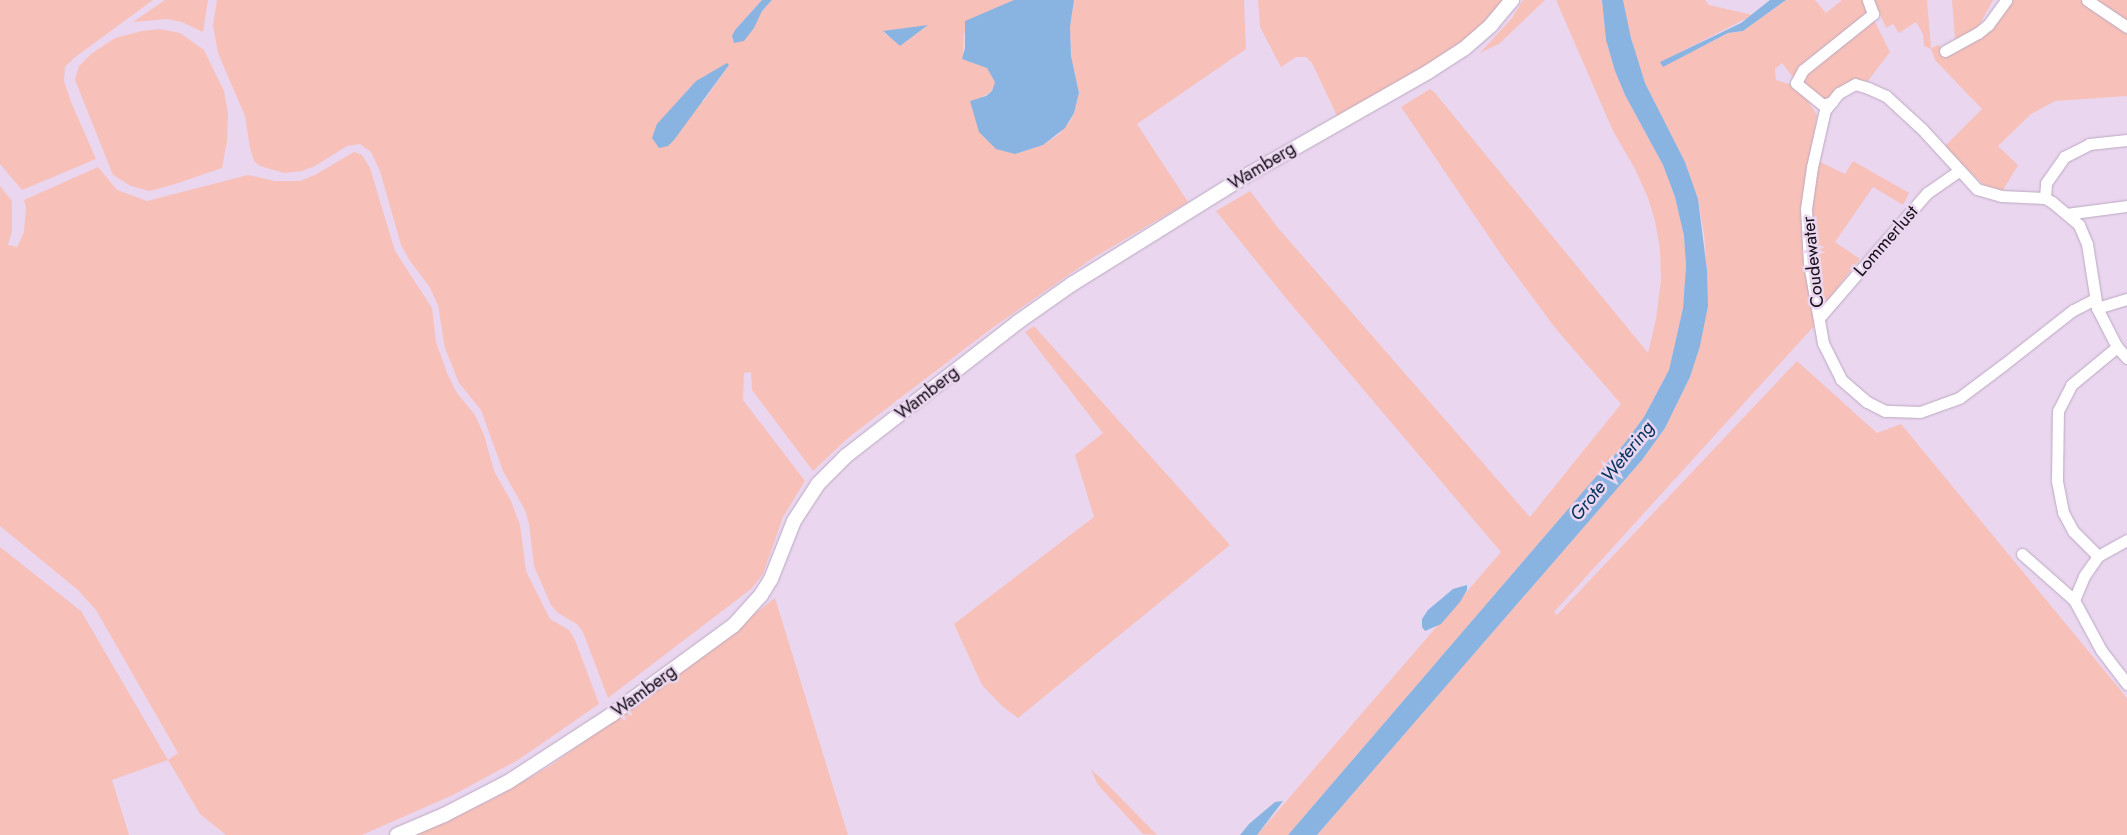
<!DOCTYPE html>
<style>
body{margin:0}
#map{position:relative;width:2127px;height:835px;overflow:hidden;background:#ead6ef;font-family:Jost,sans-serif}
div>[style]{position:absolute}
.green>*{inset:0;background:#f7c1b9}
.water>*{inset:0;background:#89b4e2}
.roads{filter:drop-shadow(0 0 1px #bba8c1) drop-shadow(0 0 1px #bba8c1)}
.minor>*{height:11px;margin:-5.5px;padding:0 5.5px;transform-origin:5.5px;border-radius:5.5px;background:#fff}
.tertiary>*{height:14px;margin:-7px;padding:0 7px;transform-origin:7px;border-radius:7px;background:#fff}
span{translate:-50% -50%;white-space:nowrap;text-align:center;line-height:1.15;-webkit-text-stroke:5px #ead6ef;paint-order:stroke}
.street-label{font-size:18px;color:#140d15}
.water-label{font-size:19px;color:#00315b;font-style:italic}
</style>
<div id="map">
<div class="green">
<i style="clip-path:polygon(0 0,153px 0,74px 58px,65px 67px,64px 81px,71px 102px,96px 159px,22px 190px,0 164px)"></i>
<i style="clip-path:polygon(165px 0,208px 0,203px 32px,182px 22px,167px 19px,133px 22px)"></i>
<i style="clip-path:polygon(evenodd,217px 0,762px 0,735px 30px,732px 40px,754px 24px,762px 11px,772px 0,1014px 0,997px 9px,964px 33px,963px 59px,980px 64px,988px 68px,993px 76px,995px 83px,992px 91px,979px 99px,1015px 154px,1043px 145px,1058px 135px,1070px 121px,1074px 113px,1079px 93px,1071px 56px,1070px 27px,1074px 0,1244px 0,1246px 49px,1137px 124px,1188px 202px,1093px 258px,992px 328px,848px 438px,813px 471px,752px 390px,751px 372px,744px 373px,743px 400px,805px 481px,783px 517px,763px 574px,751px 589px,608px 698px,583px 632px,577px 624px,558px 613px,551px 605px,534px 566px,529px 524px,525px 510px,503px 471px,481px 410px,459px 383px,445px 348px,438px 305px,429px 286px,410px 261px,401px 245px,380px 171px,371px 152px,360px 144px,347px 146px,315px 166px,302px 171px,284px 173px,260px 166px,254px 161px,250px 148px,245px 116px,218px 53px,213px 25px,217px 0,927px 26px,901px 45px,883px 32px,927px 26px,217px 0,729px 65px,703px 102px,678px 102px,689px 88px,729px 65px)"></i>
<i style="clip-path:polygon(1258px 0,1507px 0,1471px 39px,1338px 118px,1312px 63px,1306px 57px,1296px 57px,1281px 67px,1260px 27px)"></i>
<i style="clip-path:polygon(1523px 0,1545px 0,1499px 44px,1480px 53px,1512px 18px)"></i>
<i style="clip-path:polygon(1556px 0,1602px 0,1606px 40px,1615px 71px,1625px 95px,1663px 165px,1675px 197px,1684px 236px,1686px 266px,1683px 308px,1669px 370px,1644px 417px,1624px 444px,1288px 835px,1257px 835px,1501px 552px,1285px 297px,1216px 211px,1250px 191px,1279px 229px,1530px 517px,1621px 404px,1556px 329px,1502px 256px,1401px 107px,1430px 89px,1435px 93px,1648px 353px,1656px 319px,1661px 280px,1660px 249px,1655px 221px,1648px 198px,1635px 169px,1613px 131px)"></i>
<i style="clip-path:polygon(1623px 0,1705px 0,1709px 5px,1753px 15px,1661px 62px,1663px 66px,1729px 33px,1743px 31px,1786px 0,1815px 0,1826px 13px,1842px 0,1864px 0,1890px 52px,1867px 82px,1862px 81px,1824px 102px,1792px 76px,1782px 63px,1775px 69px,1776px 80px,1792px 85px,1804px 95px,1817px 115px,1808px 167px,1816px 324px,1554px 612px,1557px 615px,1797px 361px,1877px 433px,1901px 424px,2127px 698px,2127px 835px,1317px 835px,1642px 460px,1665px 428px,1690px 377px,1707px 270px,1704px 234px,1698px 199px,1685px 162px,1645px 83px,1637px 60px,1625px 15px)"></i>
<i style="clip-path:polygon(1874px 0,1927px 0,1931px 48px,1939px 45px,1946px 56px,2009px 0,2081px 0,2127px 32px,2127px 96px,2055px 101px,2031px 114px,1998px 146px,2018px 165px,2002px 192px,1986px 187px,1944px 147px,1982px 109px,1935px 60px,1931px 49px,1924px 46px,1923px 34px,1916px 22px,1899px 33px,1893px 24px,1886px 28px)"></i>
<i style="clip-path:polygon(1952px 0,1993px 0,1980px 24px,1967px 36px,1955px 39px)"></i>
<i style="clip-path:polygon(2095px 0,2127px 0,2127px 22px)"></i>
<i style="clip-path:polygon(159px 29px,180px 33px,204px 50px,224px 91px,228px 113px,227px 141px,222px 168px,172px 185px,149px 191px,131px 186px,113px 175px,75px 80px,79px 66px,91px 54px,115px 38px,142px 31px)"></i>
<i style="clip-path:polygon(354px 152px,362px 155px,370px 168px,395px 251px,432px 308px,436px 342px,447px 373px,457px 393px,475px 415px,484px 435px,494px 471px,511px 501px,520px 525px,526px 571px,550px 619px,569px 630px,575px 640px,599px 704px,518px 760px,453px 795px,362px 835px,226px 835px,200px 814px,168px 760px,112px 780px,129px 835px,0 835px,0 547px,81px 611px,168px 760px,178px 753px,96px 610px,78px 590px,0 526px,0 186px,12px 201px,12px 231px,8px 245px,17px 247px,24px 232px,26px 207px,24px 200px,98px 167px,117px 190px,147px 201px,248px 175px,275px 181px,300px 181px,315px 175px)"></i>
<i style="clip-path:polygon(1818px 161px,1845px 174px,1853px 161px,1909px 193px,1903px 205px,1873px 187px,1835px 242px,1860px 259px,1822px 307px,1811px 229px,1814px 182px)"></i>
<i style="clip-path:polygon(1034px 326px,1230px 545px,1018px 718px,1002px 706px,982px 685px,954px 624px,1094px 517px,1075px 455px,1103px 433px,1025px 332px)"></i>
<i style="clip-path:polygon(775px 598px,848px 835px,416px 835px,493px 799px,553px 764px,686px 667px)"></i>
<i style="clip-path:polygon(1091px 770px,1102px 779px,1157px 835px,1143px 834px,1098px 785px)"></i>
</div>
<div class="water">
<i style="clip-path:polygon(762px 0,772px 0,762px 11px,754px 28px,744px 41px,734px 43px,732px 36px,735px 30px)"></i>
<i style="clip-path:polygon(1014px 0,1074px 0,1070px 27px,1071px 56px,1079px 93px,1074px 113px,1065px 128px,1043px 145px,1015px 154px,996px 149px,979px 132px,970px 101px,986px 96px,992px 91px,995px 82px,987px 68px,962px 59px,965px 48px,965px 21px)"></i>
<i style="clip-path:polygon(1602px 0,1623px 0,1631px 38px,1645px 83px,1685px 162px,1698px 199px,1707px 270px,1708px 306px,1700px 346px,1690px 377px,1665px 428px,1642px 460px,1317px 835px,1288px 835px,1624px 444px,1644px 417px,1669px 370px,1683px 308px,1686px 266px,1684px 236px,1675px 197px,1663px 165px,1625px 95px,1615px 71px,1606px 40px)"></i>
<i style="clip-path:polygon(1770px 0,1786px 0,1743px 31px,1728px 33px,1663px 67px,1660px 62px,1741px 23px)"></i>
<i style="clip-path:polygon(928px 25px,900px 46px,883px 31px)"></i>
<i style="clip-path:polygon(727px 63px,729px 65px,674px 140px,668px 146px,659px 148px,652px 138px,657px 124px,696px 81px)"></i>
<i style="clip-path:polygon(1467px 585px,1467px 590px,1460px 602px,1441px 624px,1425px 631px,1422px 627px,1422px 619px,1428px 610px,1453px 589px)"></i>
<i style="clip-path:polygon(1283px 801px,1257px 835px,1240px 835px,1249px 824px,1275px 802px)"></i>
</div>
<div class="roads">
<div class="minor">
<i style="left:2087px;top:0;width:48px;rotate:34deg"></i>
<i style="left:1945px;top:51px;width:38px;rotate:-29deg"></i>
<i style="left:1978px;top:33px;width:13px;rotate:-39deg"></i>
<i style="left:1988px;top:25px;width:31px;rotate:-54deg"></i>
<i style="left:1832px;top:102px;width:9px;rotate:162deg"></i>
<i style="left:1823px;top:105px;width:35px;rotate:-141deg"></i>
<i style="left:1796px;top:83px;width:15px;rotate:-62deg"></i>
<i style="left:1803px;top:70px;width:90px;rotate:-38.7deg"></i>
<i style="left:1873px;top:14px;width:15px;rotate:-110deg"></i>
<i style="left:2045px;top:198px;width:15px;rotate:-86deg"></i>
<i style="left:2046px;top:183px;width:32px;rotate:-55deg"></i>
<i style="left:2064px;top:157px;width:28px;rotate:-27deg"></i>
<i style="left:2089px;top:144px;width:38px;rotate:-6deg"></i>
<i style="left:2066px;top:214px;width:62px;rotate:-7.5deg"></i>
<i style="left:2095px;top:299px;width:25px;rotate:153deg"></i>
<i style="left:2073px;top:310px;width:89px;rotate:141.8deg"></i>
<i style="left:2003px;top:365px;width:55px;rotate:143.1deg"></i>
<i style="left:1959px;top:398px;width:41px;rotate:160.3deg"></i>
<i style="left:1920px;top:412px;width:35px;rotate:-178deg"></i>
<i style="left:1885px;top:411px;width:20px;rotate:-153deg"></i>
<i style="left:1867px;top:402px;width:35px;rotate:-139deg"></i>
<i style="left:1841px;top:379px;width:40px;rotate:-116.6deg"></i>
<i style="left:1823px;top:343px;width:80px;rotate:-100deg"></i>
<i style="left:1809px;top:264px;width:55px;rotate:-93.1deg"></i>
<i style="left:1806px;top:209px;width:42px;rotate:-81.9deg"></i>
<i style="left:1812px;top:167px;width:58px;rotate:-77.2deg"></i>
<i style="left:1825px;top:110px;width:22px;rotate:-51deg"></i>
<i style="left:1839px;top:93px;width:18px;rotate:-29deg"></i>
<i style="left:1855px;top:84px;width:14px;rotate:17deg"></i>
<i style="left:1868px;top:88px;width:20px;rotate:24deg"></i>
<i style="left:1886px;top:96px;width:49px;rotate:42.5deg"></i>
<i style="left:1922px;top:129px;width:81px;rotate:47.5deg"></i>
<i style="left:1977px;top:189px;width:25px;rotate:16deg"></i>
<i style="left:2001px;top:196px;width:44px;rotate:2.6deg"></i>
<i style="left:2045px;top:198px;width:8px;rotate:30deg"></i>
<i style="left:2052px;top:202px;width:35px;rotate:40deg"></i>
<i style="left:2079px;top:225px;width:21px;rotate:67deg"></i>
<i style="left:2087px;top:244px;width:65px;rotate:81.1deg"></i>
<i style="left:2097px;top:308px;width:44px;rotate:62.9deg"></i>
<i style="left:2117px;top:347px;width:15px;rotate:48deg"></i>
<i style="left:2097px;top:308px;width:31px;rotate:-17deg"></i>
<i style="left:1819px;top:318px;width:165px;rotate:-49.2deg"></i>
<i style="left:1927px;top:193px;width:39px;rotate:-35deg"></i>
<i style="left:2022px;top:554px;width:69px;rotate:41.5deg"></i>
<i style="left:2074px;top:600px;width:57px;rotate:61.6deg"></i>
<i style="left:2101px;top:650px;width:43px;rotate:52.6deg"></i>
<i style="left:2098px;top:556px;width:35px;rotate:-135deg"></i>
<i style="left:2073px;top:531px;width:21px;rotate:-118deg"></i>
<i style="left:2063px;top:512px;width:33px;rotate:-101deg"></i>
<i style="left:2057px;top:480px;width:69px;rotate:-89.2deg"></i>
<i style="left:2058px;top:411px;width:29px;rotate:-63deg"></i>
<i style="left:2071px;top:385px;width:60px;rotate:-39.6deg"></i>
<i style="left:2074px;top:600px;width:26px;rotate:-67deg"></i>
<i style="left:2084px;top:576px;width:24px;rotate:-55deg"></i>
<i style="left:2098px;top:556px;width:33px;rotate:-29deg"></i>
</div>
<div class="tertiary">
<i style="left:397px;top:835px;width:51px;rotate:-23.1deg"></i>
<i style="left:444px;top:815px;width:72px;rotate:-27.3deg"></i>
<i style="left:508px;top:782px;width:123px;rotate:-33deg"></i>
<i style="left:611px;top:715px;width:152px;rotate:-36.2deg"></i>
<i style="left:734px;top:625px;width:40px;rotate:-48deg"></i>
<i style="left:761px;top:595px;width:19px;rotate:-58deg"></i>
<i style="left:771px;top:579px;width:62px;rotate:-68.4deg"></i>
<i style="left:794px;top:521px;width:44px;rotate:-57deg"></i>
<i style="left:818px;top:484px;width:40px;rotate:-45deg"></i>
<i style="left:846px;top:456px;width:218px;rotate:-37.9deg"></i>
<i style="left:1018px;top:322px;width:66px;rotate:-35.1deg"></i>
<i style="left:1072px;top:284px;width:203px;rotate:-31.9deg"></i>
<i style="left:1244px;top:177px;width:212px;rotate:-29.7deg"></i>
<i style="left:1428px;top:72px;width:44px;rotate:-33deg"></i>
<i style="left:1465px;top:48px;width:35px;rotate:-41deg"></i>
<i style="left:1491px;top:25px;width:33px;rotate:-50deg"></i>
</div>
</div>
<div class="street-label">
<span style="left:1262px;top:166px;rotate:-31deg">Wamberg</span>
<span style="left:1886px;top:241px;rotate:-49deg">Lommerlust</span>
<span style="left:1813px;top:262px;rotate:-96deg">Coudewater</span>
<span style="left:927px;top:393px;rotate:-38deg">Wamberg</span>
<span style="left:644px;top:691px;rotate:-36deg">Wamberg</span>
</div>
<div class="water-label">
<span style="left:1612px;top:471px;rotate:-51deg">Grote Wetering</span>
</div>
</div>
